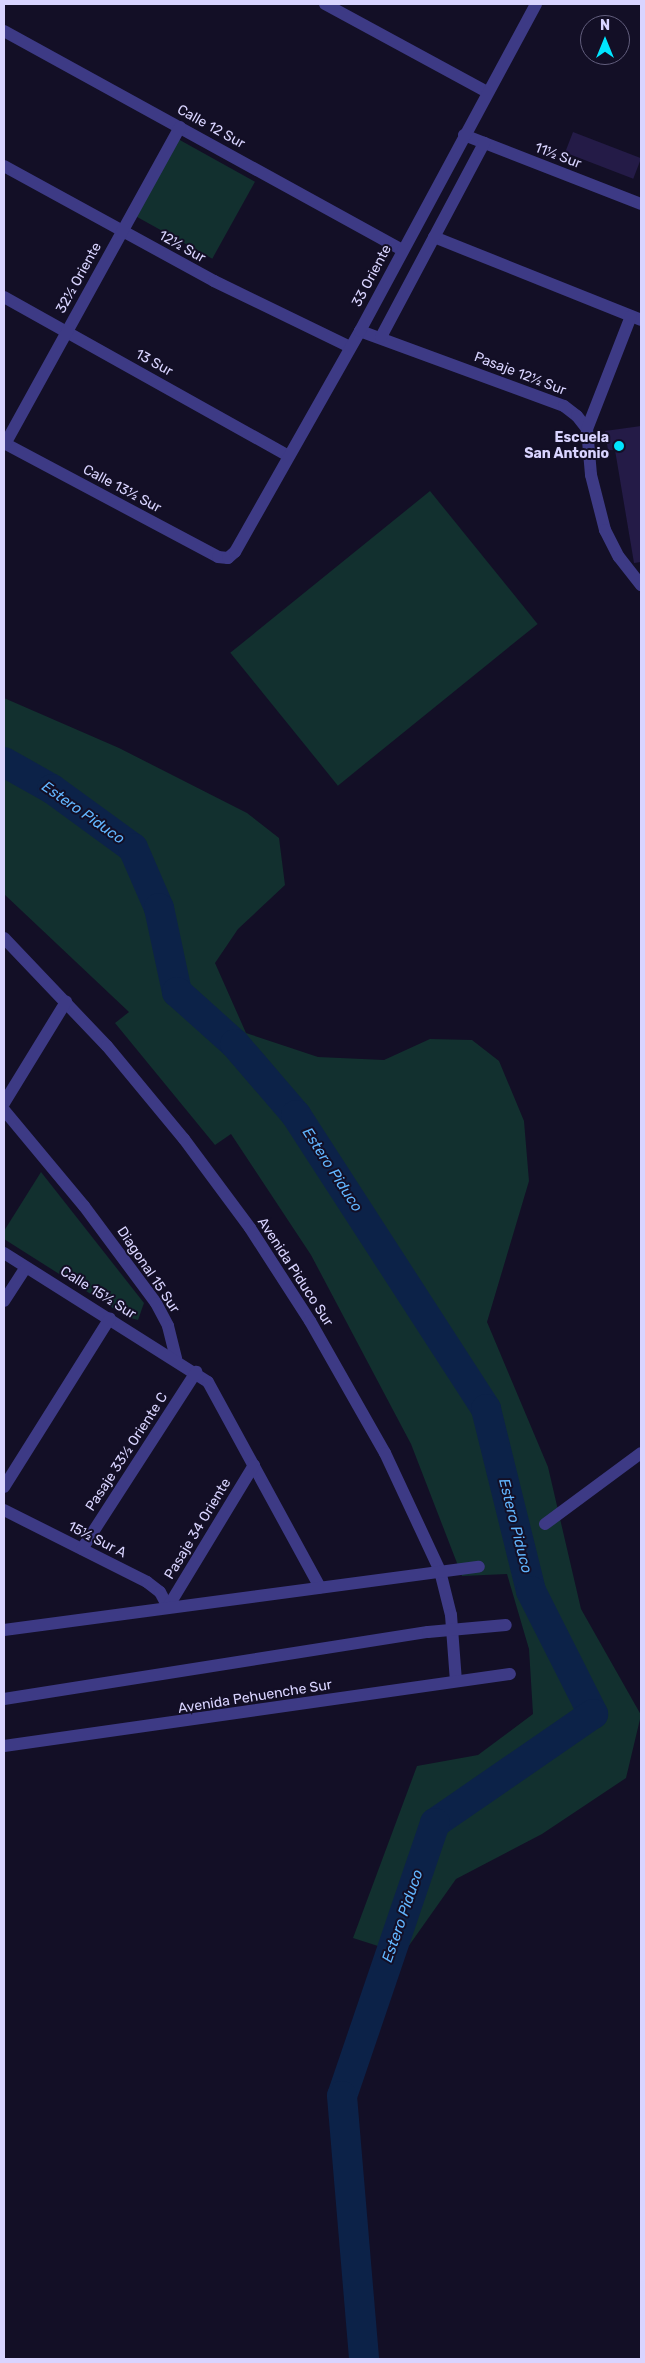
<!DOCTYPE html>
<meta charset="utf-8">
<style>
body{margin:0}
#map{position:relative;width:645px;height:2363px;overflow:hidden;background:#130f26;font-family:Rubik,sans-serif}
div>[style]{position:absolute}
.green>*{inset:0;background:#12302f;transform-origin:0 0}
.river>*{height:30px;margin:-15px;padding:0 15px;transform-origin:15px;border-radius:15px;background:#0c2248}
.building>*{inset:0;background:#241b47;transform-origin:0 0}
.street>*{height:12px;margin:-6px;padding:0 6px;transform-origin:6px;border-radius:6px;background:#3d3a85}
.dots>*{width:14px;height:14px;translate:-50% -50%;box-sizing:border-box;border:2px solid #130f26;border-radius:50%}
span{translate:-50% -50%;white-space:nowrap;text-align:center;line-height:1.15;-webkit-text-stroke:4px #130f26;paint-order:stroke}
.street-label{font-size:14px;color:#d9d4ff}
.poi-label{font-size:14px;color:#d9d4ff;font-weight:700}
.right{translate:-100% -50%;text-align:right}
.water-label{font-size:15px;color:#62b6ff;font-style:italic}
.frame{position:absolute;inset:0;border:5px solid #d9d4ff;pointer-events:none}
.north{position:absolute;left:580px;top:15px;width:50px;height:50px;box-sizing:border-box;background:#130f26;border:1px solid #625e7d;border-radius:50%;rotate:0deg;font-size:14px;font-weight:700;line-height:20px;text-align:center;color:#d9d4ff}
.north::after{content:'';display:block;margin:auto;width:18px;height:22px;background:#00e5ff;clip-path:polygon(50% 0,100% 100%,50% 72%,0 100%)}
</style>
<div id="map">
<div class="green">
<i style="left:178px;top:139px;width:88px;height:88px;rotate:29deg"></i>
<i style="left:430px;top:491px;width:171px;height:257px;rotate:51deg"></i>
<i style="clip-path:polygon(4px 698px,119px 748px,247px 813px,279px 838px,285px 885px,238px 929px,215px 963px,246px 1033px,318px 1057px,384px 1060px,430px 1039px,472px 1040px,499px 1061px,524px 1121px,529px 1181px,487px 1322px,548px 1467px,581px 1609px,641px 1715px,626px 1778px,542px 1834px,456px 1879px,403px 1954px,353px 1938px,417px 1766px,478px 1755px,533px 1714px,529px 1649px,507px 1574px,462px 1576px,411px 1444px,311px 1255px,231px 1134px,215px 1145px,115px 1023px,129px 1012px,4px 894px)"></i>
<i style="clip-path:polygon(41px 1172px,144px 1303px,138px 1320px,127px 1317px,4px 1239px,4px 1231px)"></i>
</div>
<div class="river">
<i style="left:4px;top:762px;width:55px;rotate:29.4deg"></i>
<i style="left:52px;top:789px;width:100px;rotate:36.1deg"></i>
<i style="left:133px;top:848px;width:65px;rotate:66.6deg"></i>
<i style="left:159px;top:908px;width:86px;rotate:77.9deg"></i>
<i style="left:177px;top:992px;width:78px;rotate:41.9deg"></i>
<i style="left:235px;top:1044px;width:94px;rotate:49.3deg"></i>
<i style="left:296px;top:1115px;width:350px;rotate:57.1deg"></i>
<i style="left:486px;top:1409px;width:187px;rotate:76.1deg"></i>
<i style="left:531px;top:1591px;width:138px;rotate:63.2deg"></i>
<i style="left:593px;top:1714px;width:192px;rotate:145.4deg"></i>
<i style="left:435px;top:1823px;width:288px;rotate:108.8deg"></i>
<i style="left:342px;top:2096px;width:264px;rotate:85.2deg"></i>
</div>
<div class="building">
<i style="left:573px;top:132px;width:73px;height:22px;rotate:21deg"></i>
<i style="clip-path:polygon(641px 426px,641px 562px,634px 563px,615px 450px,608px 450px,605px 431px)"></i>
</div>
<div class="street">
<i style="left:325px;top:4px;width:184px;rotate:28.5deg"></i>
<i style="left:4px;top:31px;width:455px;rotate:28.8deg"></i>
<i style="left:464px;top:135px;width:190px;rotate:21.3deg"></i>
<i style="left:4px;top:166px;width:239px;rotate:28.7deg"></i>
<i style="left:214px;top:281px;width:151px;rotate:25.9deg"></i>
<i style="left:434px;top:237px;width:223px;rotate:21.8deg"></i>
<i style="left:4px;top:297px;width:326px;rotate:29.2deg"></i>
<i style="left:360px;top:331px;width:217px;rotate:20.2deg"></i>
<i style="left:564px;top:406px;width:16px;rotate:38deg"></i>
<i style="left:577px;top:416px;width:16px;rotate:52deg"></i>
<i style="left:587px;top:429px;width:46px;rotate:85deg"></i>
<i style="left:591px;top:475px;width:57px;rotate:75.7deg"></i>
<i style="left:605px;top:530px;width:30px;rotate:63deg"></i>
<i style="left:619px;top:557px;width:36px;rotate:52deg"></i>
<i style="left:381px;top:337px;width:220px;rotate:-62deg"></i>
<i style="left:587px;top:429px;width:121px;rotate:-68.7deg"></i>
<i style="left:4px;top:443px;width:242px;rotate:28deg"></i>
<i style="left:218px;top:557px;width:10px;rotate:6deg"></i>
<i style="left:228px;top:558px;width:9px;rotate:-41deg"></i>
<i style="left:235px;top:552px;width:254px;rotate:-60.5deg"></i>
<i style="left:360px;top:331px;width:371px;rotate:-61.7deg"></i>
<i style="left:5px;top:444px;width:362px;rotate:-61.1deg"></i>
<i style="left:4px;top:938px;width:149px;rotate:46.4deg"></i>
<i style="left:107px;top:1046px;width:121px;rotate:50.4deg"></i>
<i style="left:184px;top:1139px;width:111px;rotate:53.4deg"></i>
<i style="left:250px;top:1228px;width:111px;rotate:57.2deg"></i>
<i style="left:310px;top:1321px;width:152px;rotate:60.4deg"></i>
<i style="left:385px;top:1453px;width:130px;rotate:65deg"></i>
<i style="left:440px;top:1571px;width:45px;rotate:76deg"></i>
<i style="left:451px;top:1615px;width:66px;rotate:85.7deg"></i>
<i style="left:4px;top:1103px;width:119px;rotate:-58.5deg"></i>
<i style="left:4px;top:1110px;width:125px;rotate:50.2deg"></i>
<i style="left:84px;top:1206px;width:121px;rotate:53.4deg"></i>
<i style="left:156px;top:1303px;width:26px;rotate:62deg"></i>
<i style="left:168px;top:1326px;width:34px;rotate:76deg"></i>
<i style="left:4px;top:1253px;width:241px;rotate:32.3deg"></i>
<i style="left:208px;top:1382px;width:234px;rotate:61.4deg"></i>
<i style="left:4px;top:1301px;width:40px;rotate:-57.1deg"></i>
<i style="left:4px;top:1487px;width:199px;rotate:-57.9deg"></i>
<i style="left:4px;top:1510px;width:160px;rotate:26.7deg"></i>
<i style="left:147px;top:1582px;width:16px;rotate:38deg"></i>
<i style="left:160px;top:1592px;width:17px;rotate:62deg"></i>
<i style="left:545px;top:1524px;width:119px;rotate:-36.5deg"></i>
<i style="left:82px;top:1549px;width:211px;rotate:-57.2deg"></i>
<i style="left:168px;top:1607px;width:166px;rotate:-58.8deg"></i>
<i style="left:4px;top:1630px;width:479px;rotate:-7.6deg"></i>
<i style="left:4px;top:1699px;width:429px;rotate:-9deg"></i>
<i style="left:428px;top:1632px;width:78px;rotate:-5.1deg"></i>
<i style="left:4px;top:1746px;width:511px;rotate:-8.1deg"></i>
</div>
<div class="dots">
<i style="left:619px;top:446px;background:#00e5ff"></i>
</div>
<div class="street-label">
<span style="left:211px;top:127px;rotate:29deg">Calle 12 Sur</span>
<span style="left:558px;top:156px;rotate:21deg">11½ Sur</span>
<span style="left:182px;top:247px;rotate:29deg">12½ Sur</span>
<span style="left:372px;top:276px;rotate:-62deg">33 Oriente</span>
<span style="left:79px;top:278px;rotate:-61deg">32½ Oriente</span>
<span style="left:154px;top:363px;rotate:29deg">13 Sur</span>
<span style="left:520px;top:374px;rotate:21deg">Pasaje 12½ Sur</span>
<span style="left:122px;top:489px;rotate:28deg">Calle 13½ Sur</span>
<span style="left:148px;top:1270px;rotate:56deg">Diagonal 15 Sur</span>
<span style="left:295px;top:1272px;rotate:57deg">Avenida Piduco Sur</span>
<span style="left:98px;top:1293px;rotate:32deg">Calle 15½ Sur</span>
<span style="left:127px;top:1452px;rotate:-57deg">Pasaje 33½ Oriente C</span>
<span style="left:198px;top:1529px;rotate:-59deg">Pasaje 34 Oriente</span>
<span style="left:97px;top:1540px;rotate:27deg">15½ Sur A</span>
<span style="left:255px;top:1697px;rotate:-9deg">Avenida Pehuenche Sur</span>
</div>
<div class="poi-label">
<span class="right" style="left:609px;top:446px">Escuela<br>San Antonio</span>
</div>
<div class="water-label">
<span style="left:83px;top:813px;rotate:35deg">Estero Piduco</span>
<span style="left:332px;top:1170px;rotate:57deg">Estero Piduco</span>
<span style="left:515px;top:1526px;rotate:76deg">Estero Piduco</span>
<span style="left:403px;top:1916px;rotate:-71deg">Estero Piduco</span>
</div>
<div class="frame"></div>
<div class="north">N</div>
</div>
